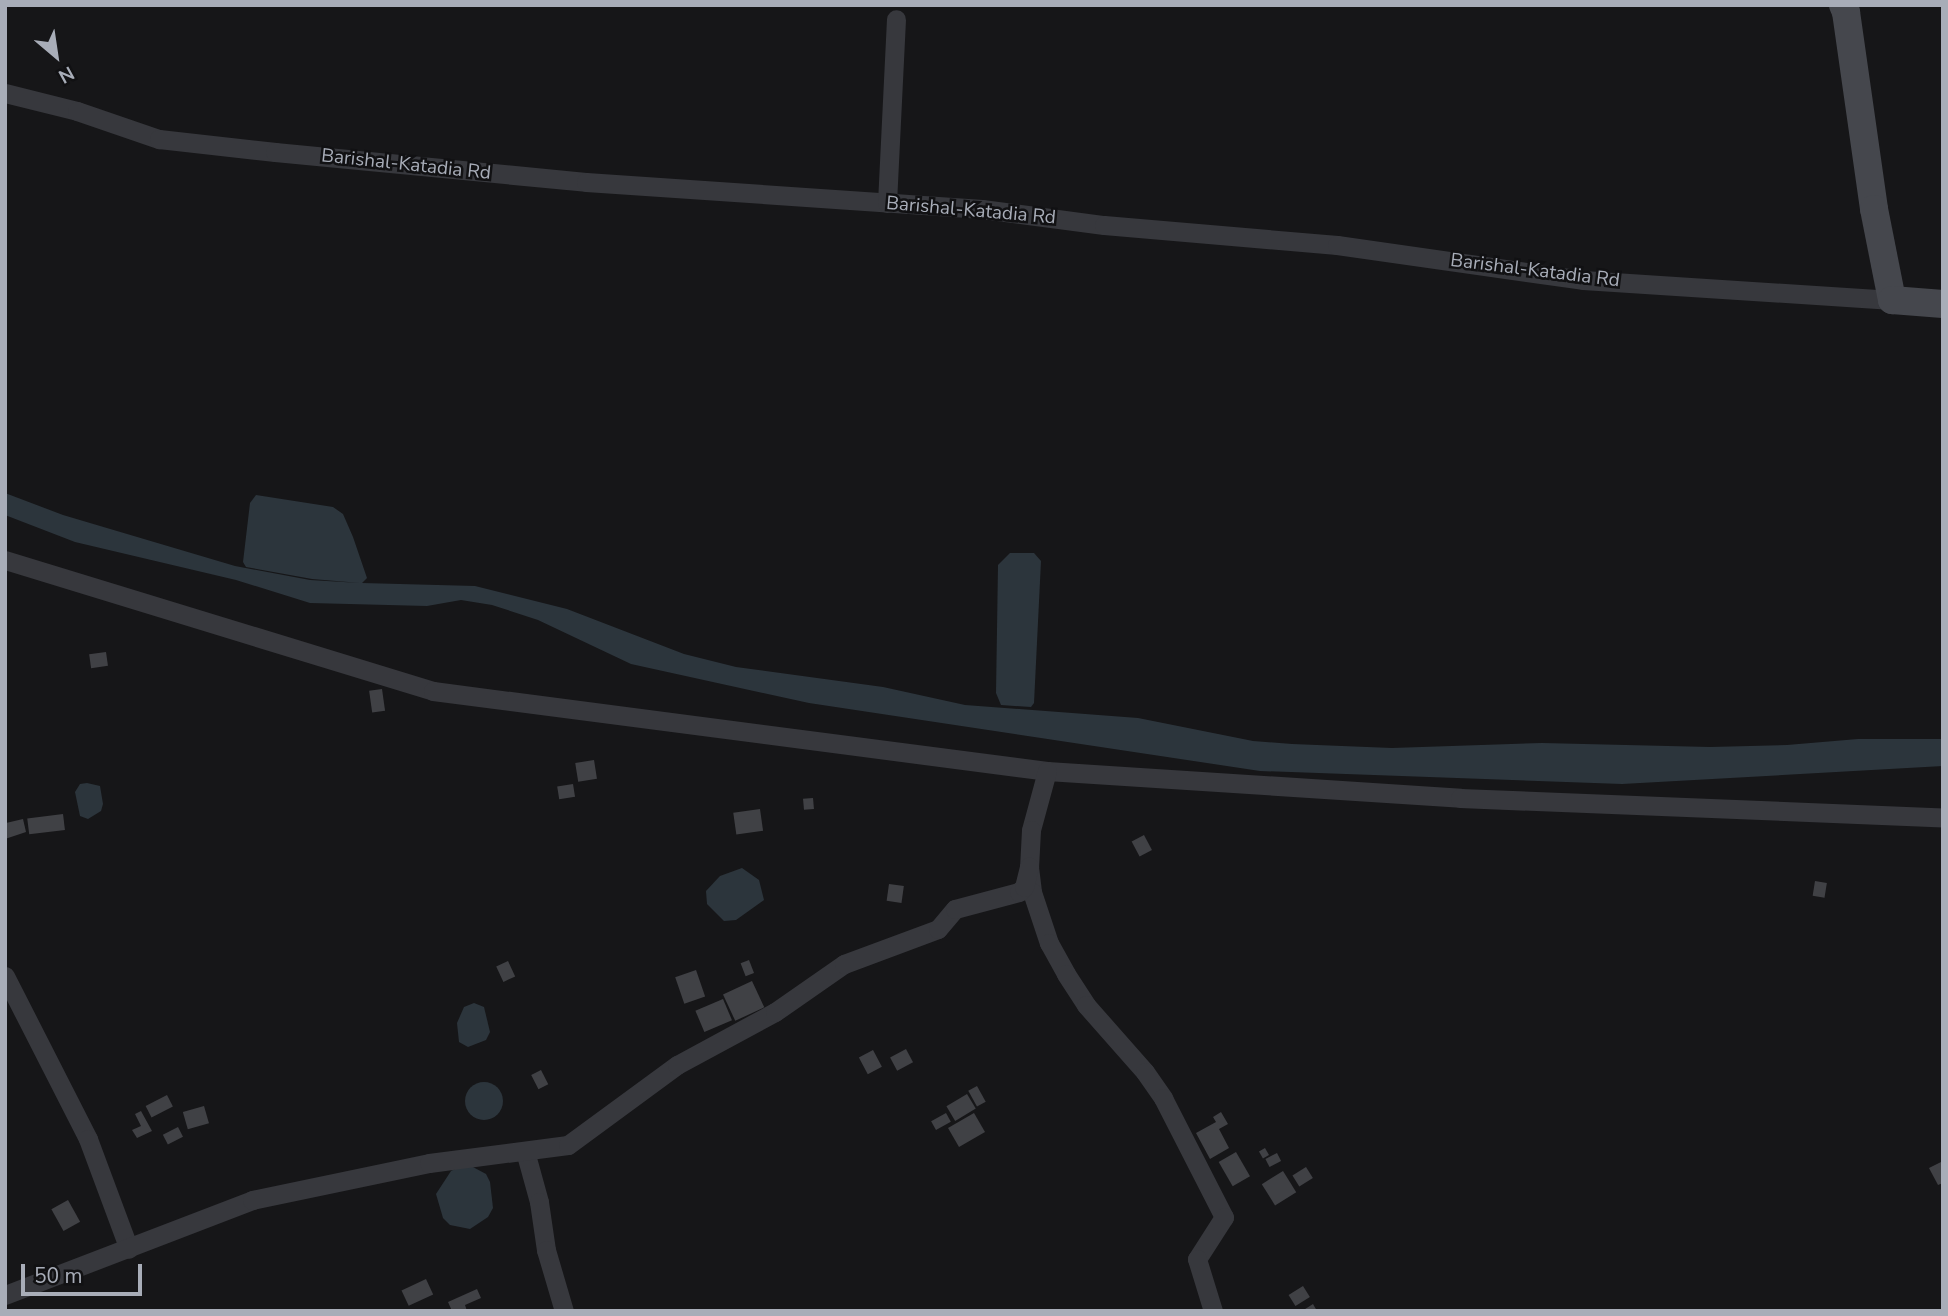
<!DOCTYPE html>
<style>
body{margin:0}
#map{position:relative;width:1948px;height:1316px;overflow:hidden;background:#161618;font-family:"Nunito Sans",sans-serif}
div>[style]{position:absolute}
.water>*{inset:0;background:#2c353c}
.round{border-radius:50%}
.building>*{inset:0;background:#404145;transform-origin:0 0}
.minor>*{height:19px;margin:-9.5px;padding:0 9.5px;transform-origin:9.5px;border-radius:9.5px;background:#37383d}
.secondary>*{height:28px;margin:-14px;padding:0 14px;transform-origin:14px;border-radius:14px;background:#45474d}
span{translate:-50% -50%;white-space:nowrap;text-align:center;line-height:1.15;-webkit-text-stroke:5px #111113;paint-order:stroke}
.street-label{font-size:19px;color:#a8adb8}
.frame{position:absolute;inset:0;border:7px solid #a8adb8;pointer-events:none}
.north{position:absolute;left:21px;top:21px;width:70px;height:70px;-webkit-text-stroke:5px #111113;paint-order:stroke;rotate:151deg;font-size:19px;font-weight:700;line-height:28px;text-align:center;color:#a8adb8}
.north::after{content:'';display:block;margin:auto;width:24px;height:32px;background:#a8adb8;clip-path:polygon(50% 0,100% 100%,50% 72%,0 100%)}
.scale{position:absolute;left:21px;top:1264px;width:121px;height:32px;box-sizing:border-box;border:4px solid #a8adb8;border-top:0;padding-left:9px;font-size:21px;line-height:24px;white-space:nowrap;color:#a8adb8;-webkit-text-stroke:5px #111113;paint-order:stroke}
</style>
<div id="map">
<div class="water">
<i style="clip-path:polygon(5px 493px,63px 515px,235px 566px,310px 580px,360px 583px,312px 579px,246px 567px,243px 562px,250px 503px,256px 495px,333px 507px,343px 514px,353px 537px,367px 578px,362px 583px,475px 586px,567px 609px,684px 654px,736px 667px,883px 687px,965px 705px,1138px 718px,1253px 741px,1292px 744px,1392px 748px,1542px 743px,1710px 747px,1787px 745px,1858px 739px,1943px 739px,1943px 766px,1622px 784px,1260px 771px,809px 703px,631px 664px,538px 620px,492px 605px,461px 600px,427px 606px,310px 603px,236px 580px,75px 542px,5px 515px)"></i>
<i style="clip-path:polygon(1010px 553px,1034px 553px,1041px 561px,1034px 703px,1031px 707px,1001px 705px,996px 693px,998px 565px)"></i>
<i style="clip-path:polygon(87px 783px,100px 786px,103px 804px,101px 811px,88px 819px,80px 816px,75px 792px,80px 784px)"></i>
<i style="clip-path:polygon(742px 868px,759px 880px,764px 900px,736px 920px,724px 921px,707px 904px,706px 891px,720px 876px)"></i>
<i style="clip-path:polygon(474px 1003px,484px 1007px,490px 1032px,486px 1040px,468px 1047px,459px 1042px,457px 1023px,464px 1007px)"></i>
<i class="round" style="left:465px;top:1082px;width:38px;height:38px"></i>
<i style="clip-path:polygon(461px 1166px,471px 1166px,486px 1174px,490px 1182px,493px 1208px,488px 1217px,470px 1229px,450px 1225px,443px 1218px,436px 1194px,451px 1171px)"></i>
</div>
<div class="building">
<i style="left:106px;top:652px;width:14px;height:17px;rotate:82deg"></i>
<i style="left:382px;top:689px;width:22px;height:13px;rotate:82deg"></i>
<i style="left:594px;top:760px;width:19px;height:19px;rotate:81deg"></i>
<i style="left:573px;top:784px;width:13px;height:16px;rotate:81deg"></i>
<i style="left:813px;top:798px;width:11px;height:10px;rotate:85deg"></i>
<i style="left:760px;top:809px;width:22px;height:27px;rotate:82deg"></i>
<i style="left:63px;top:814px;width:16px;height:36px;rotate:83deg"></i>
<i style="clip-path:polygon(23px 819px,26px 832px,5px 839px,6px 823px)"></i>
<i style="left:1144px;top:835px;width:17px;height:14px;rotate:62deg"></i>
<i style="left:1815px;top:881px;width:12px;height:15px;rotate:9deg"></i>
<i style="left:889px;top:884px;width:15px;height:17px;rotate:8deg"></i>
<i style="left:749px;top:960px;width:14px;height:9px;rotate:69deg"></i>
<i style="left:508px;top:961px;width:17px;height:13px;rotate:65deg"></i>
<i style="left:696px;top:970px;width:28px;height:22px;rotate:71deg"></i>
<i style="left:752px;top:981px;width:29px;height:32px;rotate:65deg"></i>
<i style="left:723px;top:999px;width:23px;height:30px;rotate:67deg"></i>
<i style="left:906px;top:1049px;width:15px;height:18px;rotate:62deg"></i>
<i style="left:873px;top:1050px;width:19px;height:16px;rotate:62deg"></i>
<i style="left:541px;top:1070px;width:16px;height:11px;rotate:63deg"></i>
<i style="left:977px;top:1086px;width:18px;height:10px;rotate:61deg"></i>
<i style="left:967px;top:1094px;width:17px;height:24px;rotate:59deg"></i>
<i style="left:167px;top:1095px;width:13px;height:24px;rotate:63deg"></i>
<i style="left:204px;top:1106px;width:18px;height:22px;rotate:74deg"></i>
<i style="clip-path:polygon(141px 1111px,152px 1131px,137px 1138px,132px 1130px,141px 1126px,135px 1114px)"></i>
<i style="clip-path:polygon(1221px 1112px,1228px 1124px,1219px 1129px,1229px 1148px,1210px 1159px,1196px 1133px,1216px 1122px,1213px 1117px)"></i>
<i style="left:946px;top:1113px;width:10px;height:17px;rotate:61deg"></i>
<i style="left:974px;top:1113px;width:22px;height:30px;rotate:60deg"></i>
<i style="left:178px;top:1127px;width:11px;height:17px;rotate:63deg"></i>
<i style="left:1265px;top:1148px;width:8px;height:7px;rotate:60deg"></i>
<i style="left:1236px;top:1152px;width:28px;height:20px;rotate:60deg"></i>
<i style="left:1277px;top:1153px;width:9px;height:13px;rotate:63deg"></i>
<i style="clip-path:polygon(1943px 1161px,1943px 1183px,1938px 1185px,1929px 1168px)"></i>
<i style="left:1306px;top:1167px;width:13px;height:16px;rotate:58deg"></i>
<i style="left:1283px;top:1171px;width:25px;height:25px;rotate:58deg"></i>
<i style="left:68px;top:1200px;width:25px;height:19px;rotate:61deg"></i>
<i style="left:426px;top:1279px;width:17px;height:27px;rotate:65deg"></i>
<i style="left:1303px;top:1286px;width:13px;height:17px;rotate:58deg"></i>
<i style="clip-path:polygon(477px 1289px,481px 1298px,465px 1305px,467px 1311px,452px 1311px,448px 1302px)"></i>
<i style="clip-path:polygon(1313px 1304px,1317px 1311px,1302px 1311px)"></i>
</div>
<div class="minor">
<i style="left:5px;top:93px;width:74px;rotate:14deg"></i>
<i style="left:77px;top:111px;width:87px;rotate:18.9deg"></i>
<i style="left:159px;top:139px;width:117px;rotate:6.4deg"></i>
<i style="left:275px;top:152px;width:312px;rotate:5.5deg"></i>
<i style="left:586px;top:182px;width:397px;rotate:3.9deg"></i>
<i style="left:982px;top:209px;width:123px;rotate:7.5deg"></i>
<i style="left:1104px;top:225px;width:234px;rotate:4.9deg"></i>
<i style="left:1337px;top:245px;width:248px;rotate:8.1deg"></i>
<i style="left:1583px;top:280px;width:310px;rotate:3.7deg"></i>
<i style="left:887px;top:203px;width:184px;rotate:-87.2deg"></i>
<i style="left:5px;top:560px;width:448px;rotate:17deg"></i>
<i style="left:433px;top:691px;width:619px;rotate:7.42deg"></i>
<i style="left:1047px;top:771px;width:414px;rotate:3.7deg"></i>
<i style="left:1460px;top:798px;width:483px;rotate:2.3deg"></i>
<i style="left:1047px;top:771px;width:61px;rotate:105.2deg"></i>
<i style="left:1031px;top:830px;width:37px;rotate:93deg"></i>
<i style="left:1029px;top:867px;width:25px;rotate:83deg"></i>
<i style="left:1032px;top:892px;width:54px;rotate:71.6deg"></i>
<i style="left:1049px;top:943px;width:35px;rotate:61deg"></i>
<i style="left:1066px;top:974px;width:37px;rotate:57deg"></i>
<i style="left:1086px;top:1005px;width:89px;rotate:48.6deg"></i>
<i style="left:1145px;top:1072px;width:32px;rotate:55deg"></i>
<i style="left:1163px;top:1098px;width:134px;rotate:62.9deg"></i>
<i style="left:1224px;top:1217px;width:50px;rotate:122.7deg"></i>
<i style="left:1197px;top:1259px;width:54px;rotate:72.9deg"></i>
<i style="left:5px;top:976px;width:183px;rotate:63deg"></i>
<i style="left:88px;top:1139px;width:117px;rotate:69.6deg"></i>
<i style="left:525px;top:1151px;width:53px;rotate:74.6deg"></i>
<i style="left:539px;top:1202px;width:49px;rotate:81.7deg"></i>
<i style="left:546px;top:1250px;width:64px;rotate:73.6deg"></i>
<i style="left:5px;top:1295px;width:265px;rotate:-21deg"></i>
<i style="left:252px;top:1200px;width:181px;rotate:-11.8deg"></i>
<i style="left:429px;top:1163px;width:140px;rotate:-7.4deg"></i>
<i style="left:568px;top:1145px;width:135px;rotate:-36.3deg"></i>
<i style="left:677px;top:1065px;width:111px;rotate:-28.4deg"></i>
<i style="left:775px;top:1012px;width:84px;rotate:-34.8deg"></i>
<i style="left:844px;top:964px;width:100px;rotate:-20.4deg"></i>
<i style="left:938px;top:929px;width:26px;rotate:-50deg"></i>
<i style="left:955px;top:909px;width:66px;rotate:-14.9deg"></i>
<i style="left:1019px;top:892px;width:7px;rotate:-45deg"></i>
<i style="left:1024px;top:887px;width:21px;rotate:-76deg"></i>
</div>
<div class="secondary">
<i style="left:1843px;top:5px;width:8px;rotate:67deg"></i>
<i style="left:1846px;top:12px;width:199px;rotate:81.9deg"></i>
<i style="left:1874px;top:209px;width:93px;rotate:78.8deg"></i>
<i style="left:1892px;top:300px;width:51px;rotate:4.5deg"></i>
</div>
<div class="street-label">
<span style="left:406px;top:165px;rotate:6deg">Barishal-Katadia Rd</span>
<span style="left:971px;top:211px;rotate:5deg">Barishal-Katadia Rd</span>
<span style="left:1535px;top:271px;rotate:7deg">Barishal-Katadia Rd</span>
</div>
<div class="frame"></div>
<div class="north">N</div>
<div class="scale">50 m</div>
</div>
